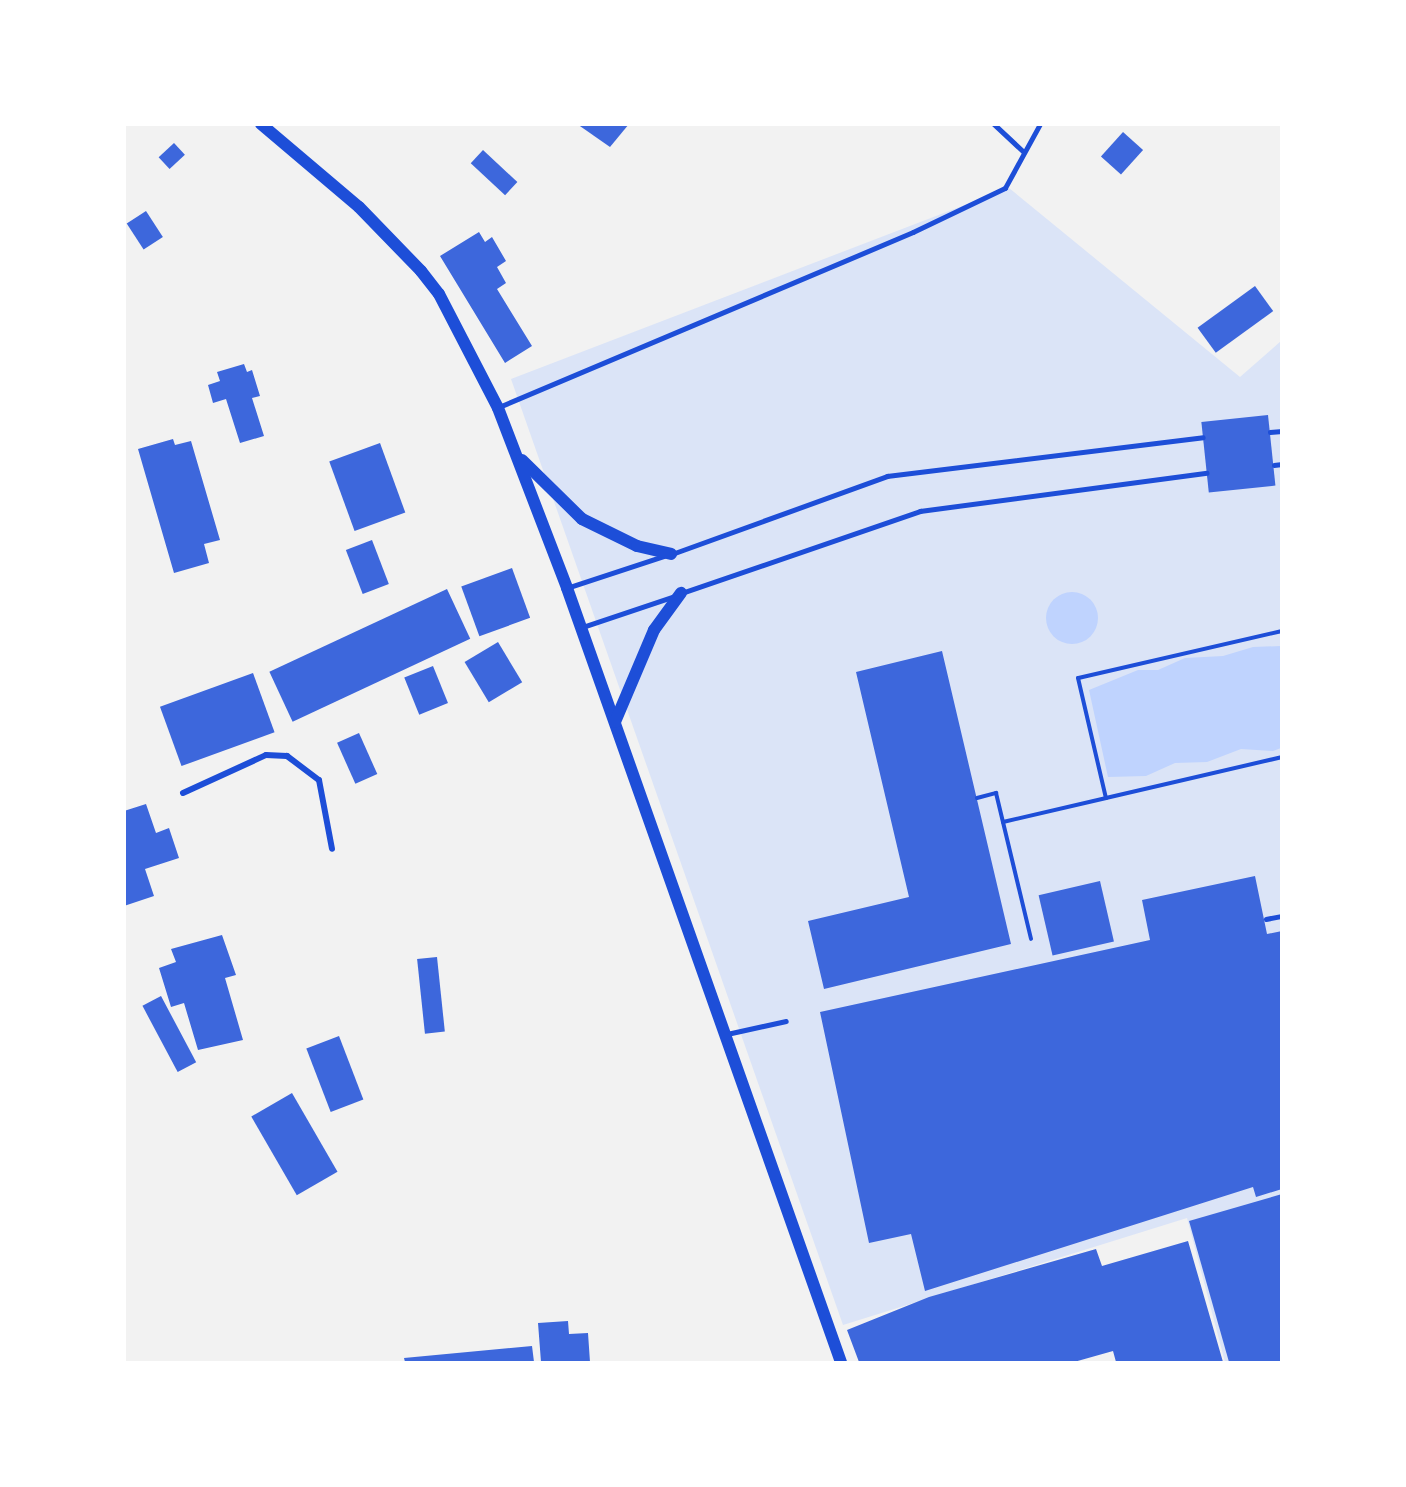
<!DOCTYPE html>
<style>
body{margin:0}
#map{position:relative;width:1406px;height:1487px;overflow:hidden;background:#f2f2f2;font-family:"Space Grotesk",sans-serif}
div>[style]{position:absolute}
.green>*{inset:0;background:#dbe4f7}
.water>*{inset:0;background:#bfd3fe}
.round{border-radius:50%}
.building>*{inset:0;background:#3d67dc;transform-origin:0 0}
.path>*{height:4px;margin:-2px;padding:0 2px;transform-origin:2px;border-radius:2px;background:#1d4ed8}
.service>*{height:4.5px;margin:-2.25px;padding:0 2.25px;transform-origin:2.25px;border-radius:2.25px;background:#1d4ed8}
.minor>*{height:6px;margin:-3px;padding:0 3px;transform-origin:3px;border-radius:3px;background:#1d4ed8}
.secondary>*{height:12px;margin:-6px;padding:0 6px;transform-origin:6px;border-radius:6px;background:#1d4ed8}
span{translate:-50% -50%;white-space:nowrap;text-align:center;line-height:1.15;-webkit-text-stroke:6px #fff;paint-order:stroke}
.frame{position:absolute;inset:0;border:126px solid #fff;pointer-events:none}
</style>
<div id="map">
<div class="green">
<i style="clip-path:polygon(1009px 188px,1240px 377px,1281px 341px,1281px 1362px,1225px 1362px,1187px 1218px,843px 1325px,511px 379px)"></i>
</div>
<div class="water">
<i class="round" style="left:1046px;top:592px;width:52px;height:52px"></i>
<i style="clip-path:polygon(1281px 646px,1281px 748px,1273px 751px,1241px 749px,1207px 762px,1175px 763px,1146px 776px,1108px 777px,1089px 690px,1138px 670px,1158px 670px,1185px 658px,1223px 656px,1253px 647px)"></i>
</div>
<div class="building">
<i style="clip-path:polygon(577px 124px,629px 124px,610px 147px)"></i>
<i style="left:1123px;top:132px;width:27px;height:33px;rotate:42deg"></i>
<i style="left:174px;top:143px;width:16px;height:21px;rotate:47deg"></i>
<i style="left:483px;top:150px;width:47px;height:18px;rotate:43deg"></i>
<i style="left:146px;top:211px;width:31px;height:23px;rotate:57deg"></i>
<i style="clip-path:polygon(479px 232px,485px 242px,492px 237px,506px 261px,497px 267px,506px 283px,497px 289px,532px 346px,505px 363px,440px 256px)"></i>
<i style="left:1255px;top:286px;width:31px;height:71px;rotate:54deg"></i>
<i style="clip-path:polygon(244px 364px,247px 372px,252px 370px,260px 396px,252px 398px,264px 436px,240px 443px,226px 399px,213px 403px,208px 385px,220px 381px,217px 372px)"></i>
<i style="left:1268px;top:415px;width:71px;height:67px;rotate:84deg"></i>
<i style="clip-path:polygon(173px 439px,175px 445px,191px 441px,220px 540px,204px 544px,209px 563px,174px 573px,138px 449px)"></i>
<i style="left:380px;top:443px;width:74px;height:54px;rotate:70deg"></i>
<i style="left:372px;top:540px;width:47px;height:28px;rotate:69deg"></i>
<i style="left:512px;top:568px;width:53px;height:54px;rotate:70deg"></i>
<i style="left:447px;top:589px;width:55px;height:196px;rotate:65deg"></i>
<i style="left:498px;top:642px;width:47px;height:39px;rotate:59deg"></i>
<i style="clip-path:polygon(942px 651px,1011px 944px,824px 989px,808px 921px,909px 897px,856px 672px)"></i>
<i style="left:433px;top:666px;width:40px;height:31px;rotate:68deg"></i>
<i style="left:253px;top:673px;width:63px;height:99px;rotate:70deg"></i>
<i style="left:359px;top:733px;width:45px;height:24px;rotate:66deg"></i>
<i style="clip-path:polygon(146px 804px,156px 833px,169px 828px,179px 858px,145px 869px,154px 896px,124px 906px,124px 811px)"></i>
<i style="clip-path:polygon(1255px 876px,1267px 934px,1282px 931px,1282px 1189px,1256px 1197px,1253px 1187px,925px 1291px,911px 1234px,869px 1243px,820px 1012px,1150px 940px,1142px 900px)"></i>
<i style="left:1100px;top:881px;width:62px;height:63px;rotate:77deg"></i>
<i style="clip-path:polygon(222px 935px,236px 975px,225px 978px,243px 1040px,198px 1050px,184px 1003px,171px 1007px,159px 968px,176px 962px,171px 949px)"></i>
<i style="left:437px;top:957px;width:75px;height:20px;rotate:84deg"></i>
<i style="left:161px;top:996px;width:75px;height:21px;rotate:62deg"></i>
<i style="left:339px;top:1036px;width:68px;height:35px;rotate:69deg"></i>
<i style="left:292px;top:1093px;width:91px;height:47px;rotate:60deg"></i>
<i style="clip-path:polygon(1282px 1194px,1282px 1362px,1229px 1362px,1189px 1221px)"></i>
<i style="clip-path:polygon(1188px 1241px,1223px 1362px,1116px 1362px,1113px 1351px,1074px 1362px,859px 1362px,847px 1330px,929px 1297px,1096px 1249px,1102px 1266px)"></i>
<i style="clip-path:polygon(568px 1321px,569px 1334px,588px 1333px,590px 1362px,541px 1362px,538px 1323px)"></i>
<i style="clip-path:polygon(532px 1346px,534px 1362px,405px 1362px,404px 1358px)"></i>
</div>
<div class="path">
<i style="left:1282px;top:631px;width:209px;rotate:167deg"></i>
<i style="left:1078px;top:678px;width:123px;rotate:76.9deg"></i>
<i style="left:1106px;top:798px;width:181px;rotate:-13.1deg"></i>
<i style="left:977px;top:798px;width:20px;rotate:-15deg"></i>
<i style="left:996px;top:793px;width:150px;rotate:76.5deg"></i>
<i style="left:1003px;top:822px;width:106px;rotate:-13.1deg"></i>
</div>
<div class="service">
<i style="left:994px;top:124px;width:41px;rotate:43deg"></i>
<i style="left:499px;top:407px;width:449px;rotate:-22.9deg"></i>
<i style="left:913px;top:232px;width:102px;rotate:-25.6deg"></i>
<i style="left:1005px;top:188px;width:73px;rotate:-61.3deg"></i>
<i style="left:1270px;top:432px;width:12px;rotate:-5deg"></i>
<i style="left:1274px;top:465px;width:8px;rotate:-7deg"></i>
<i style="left:672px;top:554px;width:229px;rotate:-19.9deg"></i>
<i style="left:887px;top:476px;width:318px;rotate:-7deg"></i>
<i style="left:567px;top:588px;width:102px;rotate:-18.3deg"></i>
<i style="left:682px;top:593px;width:252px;rotate:-19deg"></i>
<i style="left:920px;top:511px;width:289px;rotate:-7.6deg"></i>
<i style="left:583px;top:627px;width:97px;rotate:-18.6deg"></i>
<i style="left:1266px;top:919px;width:16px;rotate:-11deg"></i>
<i style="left:727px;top:1034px;width:60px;rotate:-12.4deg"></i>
</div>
<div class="minor">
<i style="left:183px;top:793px;width:91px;rotate:-24.6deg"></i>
<i style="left:266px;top:755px;width:21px;rotate:3deg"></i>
<i style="left:287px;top:756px;width:40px;rotate:37deg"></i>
<i style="left:319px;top:780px;width:70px;rotate:79.3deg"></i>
</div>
<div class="secondary">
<i style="left:261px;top:124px;width:128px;rotate:40.3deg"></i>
<i style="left:359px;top:207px;width:89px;rotate:45.9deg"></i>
<i style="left:421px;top:271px;width:29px;rotate:52deg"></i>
<i style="left:439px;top:294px;width:128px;rotate:62.6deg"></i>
<i style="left:498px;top:408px;width:193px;rotate:69deg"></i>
<i style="left:567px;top:588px;width:821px;rotate:70.51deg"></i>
<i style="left:522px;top:460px;width:84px;rotate:44.5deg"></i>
<i style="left:582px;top:519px;width:61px;rotate:26.1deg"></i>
<i style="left:637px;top:546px;width:35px;rotate:13deg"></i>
<i style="left:615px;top:722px;width:100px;rotate:-67deg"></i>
<i style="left:654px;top:630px;width:46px;rotate:-53.9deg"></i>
</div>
<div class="frame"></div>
</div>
